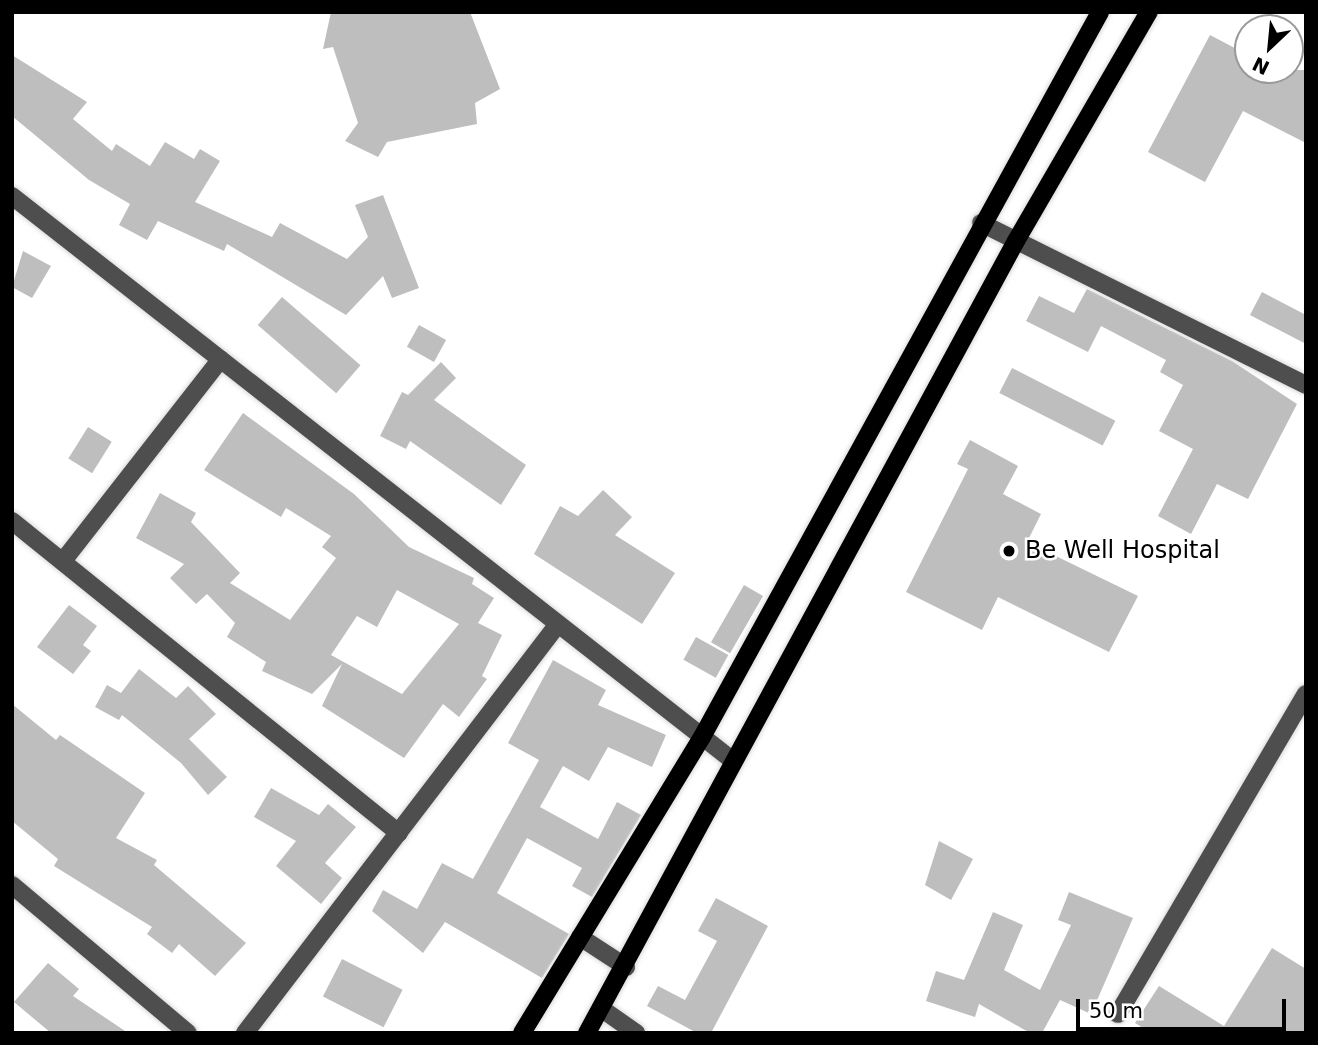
<!DOCTYPE html>
<style>
body{margin:0}
#map{position:relative;width:1318px;height:1045px;overflow:hidden;background:#fff;font-family:"DejaVu Sans",sans-serif}
div>[style]{position:absolute}
.building>*{inset:0;background:#bebebe;transform-origin:0 0}
.roads{filter:drop-shadow(0 0 2px #dbdbdb) drop-shadow(0 0 2px #dbdbdb)}
.minor>*{height:18px;margin:-9px;padding:0 9px;transform-origin:9px;border-radius:9px;background:#4e4e4e}
.major>*{height:18px;margin:-9px;padding:0 9px;transform-origin:9px;border-radius:9px;background:#000}
.dots>*{width:19px;height:19px;translate:-50% -50%;box-sizing:border-box;border:4px solid #fff;border-radius:50%}
span{translate:-50% -50%;white-space:nowrap;text-align:center;line-height:1.15;-webkit-text-stroke:5px #fff;paint-order:stroke}
.poi-label{font-size:24px;color:#000}
.left{translate:0 -50%;text-align:left}
.frame{position:absolute;inset:0;border:14px solid #000;pointer-events:none}
.north{position:absolute;left:1234px;top:14px;width:70px;height:70px;box-sizing:border-box;background:#fff;border:2px solid #999;border-radius:50%;rotate:206deg;font-size:19px;font-weight:700;line-height:28px;text-align:center;color:#000}
.north::after{content:'';display:block;margin:auto;width:24px;height:32px;background:#000;clip-path:polygon(50% 0,100% 100%,50% 72%,0 100%)}
.scale{position:absolute;left:1076px;top:999px;width:210px;height:32px;box-sizing:border-box;border:4px solid #000;border-top:0;padding-left:9px;font-size:21px;line-height:24px;white-space:nowrap;color:#000;-webkit-text-stroke:5px #fff;paint-order:stroke}
</style>
<div id="map">
<div class="building">
<i style="clip-path:polygon(331px 12px,470px 12px,500px 89px,475px 103px,477px 124px,387px 142px,378px 157px,345px 141px,358px 123px,333px 47px,323px 49px)"></i>
<i style="clip-path:polygon(1210px 35px,1248px 55px,1248px 70px,1306px 70px,1306px 143px,1243px 111px,1205px 182px,1148px 152px)"></i>
<i style="clip-path:polygon(12px 55px,87px 102px,73px 119px,112px 151px,116px 144px,150px 166px,165px 142px,194px 159px,200px 149px,220px 161px,195px 202px,272px 237px,280px 223px,347px 259px,368px 237px,355px 205px,383px 195px,419px 288px,392px 298px,383px 276px,346px 315px,227px 244px,224px 251px,158px 221px,147px 240px,119px 225px,130px 204px,89px 180px,12px 116px)"></i>
<i style="clip-path:polygon(23px 251px,51px 266px,32px 298px,12px 287px)"></i>
<i style="clip-path:polygon(1087px 289px,1232px 361px,1297px 404px,1248px 499px,1217px 484px,1191px 534px,1158px 516px,1193px 449px,1159px 431px,1183px 385px,1160px 372px,1166px 360px,1101px 326px,1088px 352px,1026px 321px,1039px 296px,1074px 313px)"></i>
<i style="clip-path:polygon(1262px 292px,1306px 315px,1306px 344px,1250px 315px)"></i>
<i style="left:282px;top:297px;width:104px;height:37px;rotate:41deg"></i>
<i style="left:419px;top:325px;width:31px;height:25px;rotate:29deg"></i>
<i style="clip-path:polygon(441px 362px,456px 378px,434px 400px,526px 465px,501px 505px,410px 441px,406px 449px,380px 436px,402px 392px,408px 395px)"></i>
<i style="left:1012px;top:368px;width:116px;height:28px;rotate:27deg"></i>
<i style="clip-path:polygon(evenodd,243px 413px,354px 494px,409px 547px,474px 578px,472px 584px,494px 598px,478px 623px,502px 635px,482px 676px,487px 679px,459px 717px,443px 704px,404px 758px,322px 706px,342px 664px,312px 694px,262px 671px,266px 662px,227px 637px,235px 623px,207px 594px,196px 604px,170px 578px,184px 564px,136px 538px,160px 493px,196px 513px,191px 522px,240px 573px,230px 583px,290px 620px,336px 558px,322px 547px,331px 536px,286px 508px,281px 517px,204px 470px,243px 413px,397px 590px,459px 624px,402px 694px,331px 655px,357px 616px,377px 627px,397px 590px)"></i>
<i style="left:88px;top:427px;width:28px;height:37px;rotate:32deg"></i>
<i style="clip-path:polygon(970px 440px,1018px 466px,1003px 494px,1041px 514px,1027px 542px,1138px 596px,1109px 652px,998px 597px,982px 630px,906px 592px,968px 469px,957px 464px)"></i>
<i style="clip-path:polygon(603px 490px,632px 517px,615px 535px,675px 573px,642px 624px,534px 554px,560px 506px,578px 516px)"></i>
<i style="left:744px;top:585px;width:22px;height:66px;rotate:30deg"></i>
<i style="clip-path:polygon(69px 605px,97px 626px,83px 645px,91px 651px,73px 674px,37px 647px)"></i>
<i style="left:696px;top:637px;width:37px;height:26px;rotate:29deg"></i>
<i style="clip-path:polygon(553px 660px,606px 690px,598px 705px,666px 735px,652px 767px,608px 747px,589px 781px,563px 766px,540px 807px,598px 839px,617px 802px,641px 815px,592px 897px,572px 886px,582px 868px,527px 838px,497px 893px,569px 934px,542px 978px,445px 922px,423px 953px,372px 911px,383px 890px,417px 909px,442px 863px,473px 879px,539px 760px,508px 743px)"></i>
<i style="clip-path:polygon(139px 669px,176px 698px,188px 686px,216px 714px,189px 739px,227px 777px,208px 795px,181px 763px,122px 715px,119px 720px,95px 707px,107px 685px,121px 693px)"></i>
<i style="clip-path:polygon(12px 704px,56px 740px,60px 735px,145px 793px,116px 838px,157px 860px,154px 865px,246px 943px,215px 976px,179px 944px,172px 953px,147px 934px,152px 927px,54px 866px,58px 859px,12px 821px)"></i>
<i style="clip-path:polygon(271px 788px,319px 815px,328px 804px,356px 827px,325px 863px,342px 878px,321px 904px,276px 866px,296px 841px,254px 817px)"></i>
<i style="clip-path:polygon(939px 841px,973px 859px,951px 900px,925px 885px)"></i>
<i style="clip-path:polygon(1069px 892px,1133px 918px,1091px 1014px,1060px 1000px,1042px 1033px,1030px 1033px,979px 1004px,975px 1017px,926px 1001px,936px 971px,964px 980px,993px 912px,1023px 925px,1004px 970px,1040px 990px,1071px 925px,1058px 920px)"></i>
<i style="clip-path:polygon(716px 898px,768px 926px,711px 1033px,697px 1033px,647px 1006px,658px 986px,685px 1000px,717px 941px,698px 931px)"></i>
<i style="clip-path:polygon(1272px 948px,1306px 969px,1306px 1033px,1151px 1033px,1135px 1023px,1159px 986px,1224px 1026px)"></i>
<i style="left:342px;top:959px;width:68px;height:42px;rotate:27deg"></i>
<i style="clip-path:polygon(48px 963px,79px 989px,73px 996px,128px 1033px,51px 1033px,14px 1002px)"></i>
</div>
<div class="roads">
<div class="minor">
<i style="left:12px;top:196px;width:915px;rotate:38.07deg"></i>
<i style="left:981px;top:223px;width:363px;rotate:26.5deg"></i>
<i style="left:12px;top:521px;width:497px;rotate:38.9deg"></i>
<i style="left:63px;top:561px;width:256px;rotate:-52deg"></i>
<i style="left:12px;top:885px;width:230px;rotate:40.1deg"></i>
<i style="left:580px;top:937px;width:55px;rotate:33.1deg"></i>
<i style="left:602px;top:1009px;width:42px;rotate:35.2deg"></i>
<i style="left:1118px;top:1014px;width:371px;rotate:-59.6deg"></i>
<i style="left:245px;top:1033px;width:515px;rotate:-52.57deg"></i>
</div>
<div class="major">
<i style="left:522px;top:1033px;width:346px;rotate:-58.7deg"></i>
<i style="left:702px;top:737px;width:827px;rotate:-61.23deg"></i>
<i style="left:587px;top:1033px;width:901px;rotate:-61.56deg"></i>
<i style="left:1016px;top:241px;width:265px;rotate:-59.9deg"></i>
</div>
</div>
<div class="dots">
<i style="left:1009px;top:551px;background:#000"></i>
</div>
<div class="poi-label">
<span class="left" style="left:1025px;top:551px">Be Well Hospital</span>
</div>
<div class="frame"></div>
<div class="north">N</div>
<div class="scale">50 m</div>
</div>
